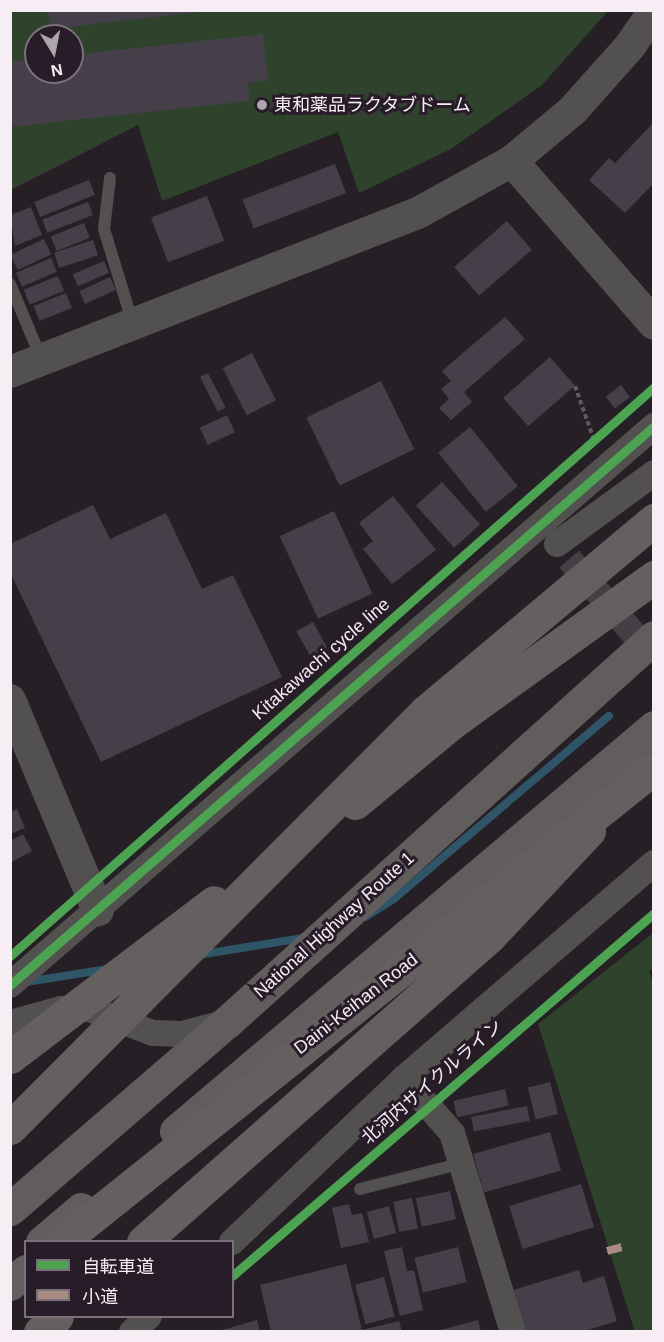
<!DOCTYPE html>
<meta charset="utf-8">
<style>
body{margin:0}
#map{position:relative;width:664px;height:1342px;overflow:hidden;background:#261f26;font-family:Helvetica,"Noto Sans JP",sans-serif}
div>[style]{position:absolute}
.green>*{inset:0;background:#2f422c}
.stream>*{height:8px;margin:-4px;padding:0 4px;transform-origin:4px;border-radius:4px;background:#2e5668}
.building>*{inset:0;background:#443f49;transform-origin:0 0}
.minor-tunnel>*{height:26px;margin-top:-13px;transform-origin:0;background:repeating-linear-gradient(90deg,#453e45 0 26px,transparent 0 39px)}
.path>*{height:4px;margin-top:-2px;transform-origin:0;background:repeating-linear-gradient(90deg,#5d5a5b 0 4.5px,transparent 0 7.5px)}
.service>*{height:12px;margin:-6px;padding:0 6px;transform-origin:6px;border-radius:6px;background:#535150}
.minor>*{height:26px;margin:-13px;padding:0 13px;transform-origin:13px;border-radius:13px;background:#535150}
.tertiary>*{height:32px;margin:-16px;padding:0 16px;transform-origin:16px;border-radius:16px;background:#535150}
.trunk>*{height:33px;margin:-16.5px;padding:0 16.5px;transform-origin:16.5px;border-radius:16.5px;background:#605d5c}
.motorway>*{height:33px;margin:-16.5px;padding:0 16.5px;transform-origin:16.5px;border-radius:16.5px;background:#64605f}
.motorway-bridge>*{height:33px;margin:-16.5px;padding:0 16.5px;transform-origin:16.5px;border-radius:16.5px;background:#64605f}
.quiet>*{height:8px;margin-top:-4px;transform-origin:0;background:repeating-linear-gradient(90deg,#a88b81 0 15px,transparent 0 23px)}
.cycleway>*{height:9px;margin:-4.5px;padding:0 4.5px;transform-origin:4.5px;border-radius:4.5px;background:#4ca352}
.dots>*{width:16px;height:16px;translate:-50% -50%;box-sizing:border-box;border:3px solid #291c29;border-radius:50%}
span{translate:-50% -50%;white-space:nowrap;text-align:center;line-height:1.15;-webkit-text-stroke:6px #291c29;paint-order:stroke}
.poi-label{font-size:18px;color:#f6edf5}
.left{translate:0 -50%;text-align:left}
.street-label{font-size:18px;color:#f6edf5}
.frame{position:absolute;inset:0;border:12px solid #f6edf5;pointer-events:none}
.legend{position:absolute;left:24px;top:1240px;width:210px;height:78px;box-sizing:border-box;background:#291c29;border:2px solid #7b707b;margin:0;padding:8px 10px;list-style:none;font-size:18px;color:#f6edf5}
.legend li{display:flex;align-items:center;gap:12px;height:30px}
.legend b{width:30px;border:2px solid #7b707b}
.north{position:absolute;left:24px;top:24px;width:60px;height:60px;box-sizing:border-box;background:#291c29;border:2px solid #7b707b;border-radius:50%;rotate:170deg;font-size:16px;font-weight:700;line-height:24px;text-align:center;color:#f6edf5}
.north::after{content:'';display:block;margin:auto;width:21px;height:27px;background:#ada5ad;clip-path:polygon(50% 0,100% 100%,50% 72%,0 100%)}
</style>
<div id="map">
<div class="green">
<i style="clip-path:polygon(evenodd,11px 11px,608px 11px,542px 85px,451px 149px,359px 193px,338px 132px,162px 201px,138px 125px,11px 190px,11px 11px,36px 36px,72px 36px,72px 72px,36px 72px,36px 36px)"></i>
<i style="clip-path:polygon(653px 933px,653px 968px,649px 971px,654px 986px,654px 1331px,635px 1332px,538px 1024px)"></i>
</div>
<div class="stream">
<i style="left:365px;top:917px;width:36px;rotate:-32deg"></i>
<i style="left:395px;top:898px;width:281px;rotate:-40.4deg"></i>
<i style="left:198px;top:955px;width:106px;rotate:-9.2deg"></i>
<i style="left:26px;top:982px;width:83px;rotate:-9deg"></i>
</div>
<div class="building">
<i style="clip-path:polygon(48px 10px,197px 10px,198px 12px,50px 29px)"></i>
<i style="clip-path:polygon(263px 34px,268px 80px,248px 83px,250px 101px,10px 127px,10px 62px,36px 59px,36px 72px,72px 72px,72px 55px)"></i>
<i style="clip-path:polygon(654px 122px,654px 183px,625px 213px,589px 180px,609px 158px,615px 163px)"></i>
<i style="left:335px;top:164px;width:31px;height:99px;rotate:69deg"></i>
<i style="left:89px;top:180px;width:16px;height:59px;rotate:68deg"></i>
<i style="left:207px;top:196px;width:48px;height:60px;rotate:69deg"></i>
<i style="left:88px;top:202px;width:14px;height:49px;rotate:69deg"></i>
<i style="clip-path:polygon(31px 207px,42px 235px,15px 246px,10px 215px)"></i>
<i style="left:507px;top:221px;width:38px;height:70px;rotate:49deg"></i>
<i style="left:84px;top:223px;width:16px;height:36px;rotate:68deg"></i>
<i style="left:44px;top:239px;width:17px;height:37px;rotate:65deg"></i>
<i style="left:93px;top:240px;width:16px;height:41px;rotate:72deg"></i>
<i style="left:51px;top:258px;width:15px;height:38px;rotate:67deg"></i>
<i style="left:104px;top:261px;width:13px;height:34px;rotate:67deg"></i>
<i style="left:58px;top:276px;width:16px;height:37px;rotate:68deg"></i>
<i style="left:110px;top:277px;width:14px;height:34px;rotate:65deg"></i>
<i style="left:66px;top:293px;width:16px;height:35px;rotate:68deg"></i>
<i style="clip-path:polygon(505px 317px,525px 339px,464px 392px,472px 402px,451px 420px,439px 408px,449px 399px,441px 389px,451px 381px,442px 371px)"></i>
<i style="left:252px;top:353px;width:53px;height:33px;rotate:63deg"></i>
<i style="left:550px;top:357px;width:38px;height:62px;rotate:49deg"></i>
<i style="left:208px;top:373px;width:39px;height:9px;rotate:63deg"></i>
<i style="left:381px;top:381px;width:76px;height:83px;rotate:64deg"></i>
<i style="left:621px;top:385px;width:15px;height:19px;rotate:53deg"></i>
<i style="left:227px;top:415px;width:19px;height:30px;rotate:65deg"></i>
<i style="left:470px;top:427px;width:76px;height:41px;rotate:51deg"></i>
<i style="left:442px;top:482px;width:57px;height:35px;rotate:48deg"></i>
<i style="clip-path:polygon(393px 496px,436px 550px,392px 584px,363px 549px,373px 541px,359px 523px)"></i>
<i style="clip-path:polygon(93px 505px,110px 539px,166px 513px,202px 589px,233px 575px,282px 677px,101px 762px,10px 572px,10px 544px)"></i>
<i style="left:334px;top:511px;width:91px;height:60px;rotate:65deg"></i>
<i style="left:313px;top:622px;width:29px;height:19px;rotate:61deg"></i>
<i style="clip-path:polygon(17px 809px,25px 828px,10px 834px,10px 812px)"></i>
<i style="clip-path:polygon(23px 834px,32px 851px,10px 863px,10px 841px)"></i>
<i style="left:550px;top:1082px;width:33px;height:23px;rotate:76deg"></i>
<i style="left:505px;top:1089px;width:17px;height:53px;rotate:77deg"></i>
<i style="left:527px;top:1106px;width:15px;height:57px;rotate:79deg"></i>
<i style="left:550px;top:1132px;width:40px;height:80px;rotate:74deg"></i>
<i style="left:581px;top:1184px;width:45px;height:75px;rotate:73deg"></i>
<i style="left:450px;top:1191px;width:29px;height:35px;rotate:78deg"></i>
<i style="left:412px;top:1198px;width:31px;height:19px;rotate:79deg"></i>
<i style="clip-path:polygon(349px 1204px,352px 1215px,362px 1213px,369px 1242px,341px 1248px,332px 1208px)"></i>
<i style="left:389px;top:1206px;width:28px;height:23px;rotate:75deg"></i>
<i style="clip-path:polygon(402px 1247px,407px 1271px,414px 1270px,423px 1310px,400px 1316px,384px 1251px)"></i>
<i style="left:458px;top:1247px;width:36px;height:45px;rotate:76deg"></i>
<i style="clip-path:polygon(346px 1264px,362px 1330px,399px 1321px,402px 1332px,271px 1332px,260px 1285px)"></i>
<i style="clip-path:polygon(579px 1270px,583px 1283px,604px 1276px,617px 1321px,581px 1332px,526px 1332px,513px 1290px)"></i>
<i style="left:384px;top:1277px;width:41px;height:30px;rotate:75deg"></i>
<i style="clip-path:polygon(257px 1320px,260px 1332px,220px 1332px,219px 1331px)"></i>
<i style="clip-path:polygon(478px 1320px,481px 1332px,437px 1332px,437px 1331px)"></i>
</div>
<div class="minor-tunnel">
<i style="left:569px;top:559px;width:130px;rotate:49.1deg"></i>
</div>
<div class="path">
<i style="left:575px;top:386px;width:57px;rotate:70.6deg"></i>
</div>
<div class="service">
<i style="left:110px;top:178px;width:51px;rotate:96.7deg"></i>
<i style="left:104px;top:229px;width:99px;rotate:73deg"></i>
<i style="left:10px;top:284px;width:82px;rotate:67.2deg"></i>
<i style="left:360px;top:1189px;width:106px;rotate:-14.2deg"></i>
</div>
<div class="minor">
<i style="left:557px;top:544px;width:120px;rotate:-36.2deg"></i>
<i style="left:10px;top:985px;width:853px;rotate:-40.96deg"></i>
<i style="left:10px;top:1023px;width:53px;rotate:-15.4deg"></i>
<i style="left:61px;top:1009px;width:29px"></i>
<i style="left:90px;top:1009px;width:67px;rotate:20.9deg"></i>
<i style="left:153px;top:1033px;width:29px;rotate:2deg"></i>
<i style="left:182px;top:1034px;width:43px;rotate:-14.7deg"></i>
<i style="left:404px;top:1078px;width:73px;rotate:48.9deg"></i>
<i style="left:452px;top:1133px;width:208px;rotate:73deg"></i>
<i style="left:232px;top:1242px;width:238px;rotate:-43.6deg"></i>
<i style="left:404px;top:1078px;width:330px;rotate:-40.7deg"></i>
<i style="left:132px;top:1332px;width:23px;rotate:-43deg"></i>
</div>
<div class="tertiary">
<i style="left:512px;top:161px;width:216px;rotate:48.9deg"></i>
<i style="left:10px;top:372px;width:438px;rotate:-21.3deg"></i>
<i style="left:418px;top:213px;width:107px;rotate:-29deg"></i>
<i style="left:512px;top:161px;width:80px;rotate:-39.9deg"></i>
<i style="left:573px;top:110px;width:86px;rotate:-48.3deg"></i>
<i style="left:630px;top:46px;width:42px;rotate:-55.6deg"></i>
<i style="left:10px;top:700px;width:228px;rotate:67.3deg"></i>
</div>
<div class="trunk">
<i style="left:176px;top:1131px;width:626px;rotate:-40.2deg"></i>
<i style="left:10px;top:1209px;width:286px;rotate:-40.8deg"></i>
<i style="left:227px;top:1022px;width:575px;rotate:-42.04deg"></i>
<i style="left:42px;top:1242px;width:51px;rotate:-40.2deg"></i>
</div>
<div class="motorway">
<i style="left:355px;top:803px;width:127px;rotate:-39.6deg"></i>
<i style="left:453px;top:722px;width:248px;rotate:-35.8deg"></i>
<i style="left:143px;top:1242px;width:461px;rotate:-41.4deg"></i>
<i style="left:489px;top:937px;width:146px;rotate:-46.7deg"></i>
<i style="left:10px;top:1284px;width:21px;rotate:-39deg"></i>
<i style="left:40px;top:1332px;width:23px;rotate:-43deg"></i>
</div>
<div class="motorway-bridge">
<i style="left:10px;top:1057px;width:256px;rotate:-37.2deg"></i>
<i style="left:10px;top:1128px;width:588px;rotate:-45.07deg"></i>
<i style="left:425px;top:712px;width:299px;rotate:-40deg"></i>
<i style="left:61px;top:1242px;width:759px;rotate:-38.64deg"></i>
</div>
<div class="quiet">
<i style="left:607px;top:1251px;width:20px;rotate:-15deg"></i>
</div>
<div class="cycleway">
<i style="left:10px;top:956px;width:859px;rotate:-41.46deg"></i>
<i style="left:10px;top:985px;width:853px;rotate:-40.96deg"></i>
<i style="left:232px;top:1276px;width:557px;rotate:-40.7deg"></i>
</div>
<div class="dots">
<i style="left:262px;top:105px;background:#ada5ad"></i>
</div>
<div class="poi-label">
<span class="left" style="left:274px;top:105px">東和薬品ラクタブドーム</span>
</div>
<div class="street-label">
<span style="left:321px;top:659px;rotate:-41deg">Kitakawachi cycle line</span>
<span style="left:334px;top:925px;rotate:-42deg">National Highway Route 1</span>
<span style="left:356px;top:1004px;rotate:-38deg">Daini-Keihan Road</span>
<span style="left:432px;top:1082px;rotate:-41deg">北河内サイクルライン</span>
</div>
<div class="frame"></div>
<ul class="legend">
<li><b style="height:8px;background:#4ca352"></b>自転車道</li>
<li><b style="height:8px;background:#a88b81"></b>小道</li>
</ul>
<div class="north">N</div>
</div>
